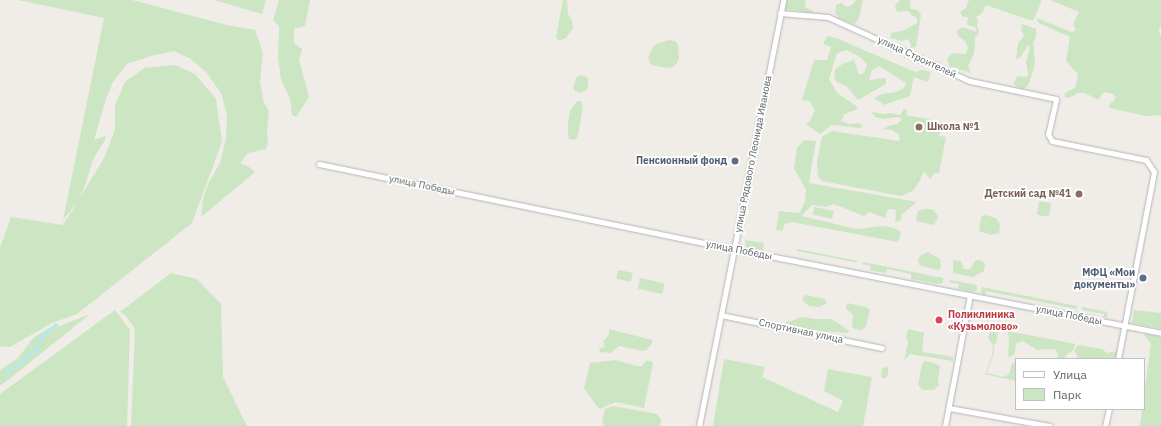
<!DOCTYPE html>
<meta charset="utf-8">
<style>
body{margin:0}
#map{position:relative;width:1161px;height:426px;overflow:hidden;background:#f0ece7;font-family:"IBM Plex Sans",sans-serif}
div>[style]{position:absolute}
.green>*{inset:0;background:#cce6c4;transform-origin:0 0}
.stream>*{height:2px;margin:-1px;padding:0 1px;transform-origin:1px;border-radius:1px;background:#aaebfc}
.roads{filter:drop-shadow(0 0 1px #b2b6b8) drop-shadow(0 0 1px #b2b6b8)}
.street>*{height:5px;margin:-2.5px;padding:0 2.5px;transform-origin:2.5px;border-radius:2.5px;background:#fff}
.dots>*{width:11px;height:11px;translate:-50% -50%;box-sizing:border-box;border:2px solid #fff;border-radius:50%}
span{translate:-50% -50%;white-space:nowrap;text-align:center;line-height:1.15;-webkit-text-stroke:3.5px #fff;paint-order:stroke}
.street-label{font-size:10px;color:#5e6466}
.education-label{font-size:10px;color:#785e54;font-weight:700}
.left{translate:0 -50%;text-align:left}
.right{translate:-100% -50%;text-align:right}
.service-label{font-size:10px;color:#4e5e75;font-weight:700}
.health-label{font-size:10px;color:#be3a42;font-weight:700}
.legend{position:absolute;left:1015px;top:358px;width:130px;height:52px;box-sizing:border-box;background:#fff;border:1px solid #bfc1c2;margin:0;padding:5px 7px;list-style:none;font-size:12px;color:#5e6466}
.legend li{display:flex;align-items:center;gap:8px;height:20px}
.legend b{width:20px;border:1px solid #bfc1c2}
</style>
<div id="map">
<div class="green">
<i style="clip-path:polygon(18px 0,132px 0,227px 25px,255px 30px,263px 52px,260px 82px,264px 103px,269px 111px,267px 130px,268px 144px,266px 149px,248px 153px,240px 163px,249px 167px,255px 172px,201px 217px,203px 199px,208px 184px,220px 163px,226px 138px,227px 115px,221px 93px,206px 72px,191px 59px,174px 51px,151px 56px,127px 64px,113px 82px,106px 99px,94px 140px,106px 136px,105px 140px,93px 160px,84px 188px,78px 200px,103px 160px,115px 130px,115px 105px,125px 82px,144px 68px,175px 65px,195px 74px,216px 99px,222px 142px,192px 223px,77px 314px,52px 323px,10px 347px,0 346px,0 248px,11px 217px,63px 225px,78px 201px,63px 220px,104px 18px)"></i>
<i style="clip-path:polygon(214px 0,266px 0,262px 14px)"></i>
<i style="clip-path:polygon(279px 0,310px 0,305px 26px,294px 29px,294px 43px,302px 49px,299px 60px,309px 97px,296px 117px,292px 115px,290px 98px,281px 80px,278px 57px,279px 26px,273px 20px)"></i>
<i style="clip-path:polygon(563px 0,567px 0,568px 14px,572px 20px,573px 28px,566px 38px,559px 41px,556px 37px)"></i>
<i style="clip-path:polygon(786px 0,806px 0,805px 7px,813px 11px,813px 13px,785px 9px,784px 7px)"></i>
<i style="clip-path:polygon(856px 0,863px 0,859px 18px,855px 24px,840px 19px,835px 13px,836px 5px,841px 3px,847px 7px,852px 5px)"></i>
<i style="clip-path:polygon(900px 0,910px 0,911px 9px,918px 10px,921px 15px,916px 47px,910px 48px,911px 44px,908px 39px,902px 41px,890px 38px,891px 33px,902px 31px,917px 23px,917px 18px,911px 15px,908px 11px,897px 12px,895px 6px)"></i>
<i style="clip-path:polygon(969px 0,1042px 0,1033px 21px,986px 5px,982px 13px,975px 18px,978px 19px,977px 25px,979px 33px,975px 38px,974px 54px,968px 66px,971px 73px,949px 66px,947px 58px,952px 53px,966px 54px,968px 47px,965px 41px,958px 36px,956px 31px,962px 27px,977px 32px,975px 27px,967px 25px,968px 17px,973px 17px,963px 17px,960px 12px,966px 8px)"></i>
<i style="clip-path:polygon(1050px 0,1161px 0,1161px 25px,1159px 30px,1161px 38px,1161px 115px,1146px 116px,1109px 108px,1109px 105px,1116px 98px,1113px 94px,1104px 92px,1098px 100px,1085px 93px,1077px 93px,1072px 97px,1066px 98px,1064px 94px,1067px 92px,1075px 88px,1078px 74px,1066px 61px,1070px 37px,1039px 23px,1036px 18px,1072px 32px,1076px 30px,1073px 24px,1079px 12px)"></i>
<i style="clip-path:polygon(1022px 24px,1036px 29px,1036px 37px,1033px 43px,1035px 64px,1028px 86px,1023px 89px,1017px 87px,1013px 83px,1018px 76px,1027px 77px,1028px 74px,1026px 62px,1030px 48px,1028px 45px,1020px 58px,1016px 59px,1018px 43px,1024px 36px,1021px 30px)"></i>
<i style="clip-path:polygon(827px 36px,836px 38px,915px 72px,922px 70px,931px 72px,928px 82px,914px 77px,910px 96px,884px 105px,874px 98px,882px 94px,896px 92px,904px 88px,906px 83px,879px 66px,872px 70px,869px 80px,886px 78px,886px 84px,858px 100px,846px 86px,837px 82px,834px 78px,835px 70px,842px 64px,854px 60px,859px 75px,864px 73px,867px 64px,860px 57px,847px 50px,837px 53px,829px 79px,837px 93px,855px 105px,858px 109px,845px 114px,841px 121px,850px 124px,858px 123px,862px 125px,861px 128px,832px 125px,820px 134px,806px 124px,810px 121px,815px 110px,809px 101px,802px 100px,814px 60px,827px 60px,831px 47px,823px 44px)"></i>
<i style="clip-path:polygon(669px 40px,675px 41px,678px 44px,679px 59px,674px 67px,668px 68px,651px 65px,648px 58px,654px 45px)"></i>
<i style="clip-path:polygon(580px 75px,585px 76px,588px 78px,588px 84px,587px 90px,579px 93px,575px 91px,573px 87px,577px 77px)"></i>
<i style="clip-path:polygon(577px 101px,581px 101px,583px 106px,578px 135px,576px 139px,572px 140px,569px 139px,568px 134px,568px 124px,570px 111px)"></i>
<i style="clip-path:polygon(903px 109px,907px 110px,906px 115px,943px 122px,939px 136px,946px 137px,939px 173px,934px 173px,930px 179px,924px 171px,920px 180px,914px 190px,901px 196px,822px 181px,818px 177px,817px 164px,821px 140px,823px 136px,832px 131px,838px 132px,900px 141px,899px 135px,892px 130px,883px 129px,891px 125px,897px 124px,902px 119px,898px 117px,883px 119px,875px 117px,872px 112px,883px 114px,890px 113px,901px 115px)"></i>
<i style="clip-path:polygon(804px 140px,816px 141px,809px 183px,917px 202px,902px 214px,901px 220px,895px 222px,896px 210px,888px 209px,885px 218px,869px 212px,864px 216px,834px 204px,826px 207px,812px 205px,801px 216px,857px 229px,883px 226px,894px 228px,901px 232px,898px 242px,792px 222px,785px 224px,782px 231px,776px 230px,779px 211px,800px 213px,805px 201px,806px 190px,794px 168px,797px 148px)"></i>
<i style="left:1039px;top:201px;width:12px;height:14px;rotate:9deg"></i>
<i style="left:814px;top:207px;width:20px;height:8px;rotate:11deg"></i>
<i style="clip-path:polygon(925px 209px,932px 209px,937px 214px,938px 218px,934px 225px,916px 221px,918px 211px)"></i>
<i style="clip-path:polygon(985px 215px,996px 218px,1000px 224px,999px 233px,991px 235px,979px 231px,981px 217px)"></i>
<i style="clip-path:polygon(745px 240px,764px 243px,763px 250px,746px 247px)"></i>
<i style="left:797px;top:249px;width:61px;height:2px;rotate:11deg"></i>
<i style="clip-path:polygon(928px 252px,940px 259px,941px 268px,937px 270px,919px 265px,918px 259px,921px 255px)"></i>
<i style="clip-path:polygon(953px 260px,961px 261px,964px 269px,970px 269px,976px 260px,981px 260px,985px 264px,984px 271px,973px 277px,953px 273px)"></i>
<i style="clip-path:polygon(863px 262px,943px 278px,943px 283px,938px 284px,911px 279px,911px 274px,887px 269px,886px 273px,870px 270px,871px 266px,862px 264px)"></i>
<i style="left:618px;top:270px;width:15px;height:9px;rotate:11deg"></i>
<i style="clip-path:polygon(171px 273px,197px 279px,221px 304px,223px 377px,247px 426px,131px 426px,135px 329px,126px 316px,120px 312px)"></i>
<i style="left:640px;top:278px;width:25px;height:11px;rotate:12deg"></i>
<i style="clip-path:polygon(950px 280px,977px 285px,977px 290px,974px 292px,958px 289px,959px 284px,949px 282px)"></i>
<i style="clip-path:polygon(982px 287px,1077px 306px,1077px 309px,986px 291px,985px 295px,981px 293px)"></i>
<i style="clip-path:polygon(805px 295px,825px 299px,827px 303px,819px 307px,809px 306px,802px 300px)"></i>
<i style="clip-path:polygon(847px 303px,866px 307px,870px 310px,866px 326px,862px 330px,854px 329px,852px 326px,853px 315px,846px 309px)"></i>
<i style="clip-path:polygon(1082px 307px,1108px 312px,1107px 317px,1103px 318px,1104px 314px,1082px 310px)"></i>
<i style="clip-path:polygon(115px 310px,130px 330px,127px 426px,0 426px,0 394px)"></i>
<i style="clip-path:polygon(1134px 310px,1161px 313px,1161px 329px,1132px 323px)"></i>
<i style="clip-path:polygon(90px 314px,18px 372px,0 386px,0 370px,18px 358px,33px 338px,56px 324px,60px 326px)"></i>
<i style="clip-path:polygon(801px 317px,816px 319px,831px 319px,840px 324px,849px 331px,848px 333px,817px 331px,786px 324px,787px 321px,792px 321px)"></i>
<i style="clip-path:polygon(991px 328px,998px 330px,997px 340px,994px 346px,993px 356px,987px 373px,1003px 377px,1009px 374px,1012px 364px,1016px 362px,1016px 381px,984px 374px,986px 373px,992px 356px,993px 345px,988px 338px)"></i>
<i style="clip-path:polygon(609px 329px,652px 340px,652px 343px,647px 350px,643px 351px,619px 346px,611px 353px,600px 352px,599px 348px,605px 347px,603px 341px,609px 335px)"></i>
<i style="clip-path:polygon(908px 329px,924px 333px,922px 352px,950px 356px,953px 358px,953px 361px,910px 354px,904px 361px,908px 342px,906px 337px)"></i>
<i style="clip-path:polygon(1008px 331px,1076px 344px,1072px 351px,1066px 355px,1065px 359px,1056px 359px,1058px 356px,1056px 350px,1052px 349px,1037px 350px,1023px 341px,1017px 343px,1014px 355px,1008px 357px,1009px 341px)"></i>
<i style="clip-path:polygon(1146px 334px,1161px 337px,1161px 426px,1140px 426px,1142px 410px,1144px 409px,1145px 402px,1144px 394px,1151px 344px,1144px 335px)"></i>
<i style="clip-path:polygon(1078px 345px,1102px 349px,1107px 353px,1117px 351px,1116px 359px,1077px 359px,1077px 355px,1074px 351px)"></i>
<i style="clip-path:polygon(724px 359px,765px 367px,762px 377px,838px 412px,843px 401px,824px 391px,828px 369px,872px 377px,863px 426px,713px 426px)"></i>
<i style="clip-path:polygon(616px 360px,636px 366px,641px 366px,646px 361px,650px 361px,653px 363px,644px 408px,616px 402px,599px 409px,584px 388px,590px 363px)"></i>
<i style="clip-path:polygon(924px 361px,934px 363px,940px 366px,938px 379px,939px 385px,934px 390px,922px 390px,918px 385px,922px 364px)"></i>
<i style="clip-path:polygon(888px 367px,888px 376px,883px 379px,881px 376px,882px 368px)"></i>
<i style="clip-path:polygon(613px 406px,657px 414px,661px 419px,660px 426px,604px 426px,602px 421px,605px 409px)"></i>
</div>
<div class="stream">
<i style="left:6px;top:374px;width:41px;rotate:-38deg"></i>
<i style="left:38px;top:349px;width:8px;rotate:-83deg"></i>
<i style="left:39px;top:341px;width:24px;rotate:-45deg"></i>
</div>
<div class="roads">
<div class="street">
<i style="left:780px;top:13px;width:48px;rotate:4.8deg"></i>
<i style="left:828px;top:17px;width:156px;rotate:24.3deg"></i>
<i style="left:970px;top:81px;width:88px;rotate:11.8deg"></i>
<i style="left:1056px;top:100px;width:35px;rotate:103deg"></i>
<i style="left:1048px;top:134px;width:8px;rotate:60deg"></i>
<i style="left:1052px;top:141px;width:96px;rotate:11.4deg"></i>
<i style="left:1146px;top:160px;width:14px;rotate:56deg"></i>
<i style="left:1154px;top:172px;width:190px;rotate:100.9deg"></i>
<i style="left:319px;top:164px;width:424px;rotate:11.6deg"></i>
<i style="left:734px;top:249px;width:435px;rotate:11.1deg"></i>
<i style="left:721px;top:315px;width:164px;rotate:11.6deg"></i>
<i style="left:949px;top:408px;width:102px;rotate:10.2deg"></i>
<i style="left:699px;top:426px;width:434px;rotate:-78.8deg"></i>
<i style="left:945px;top:426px;width:133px;rotate:-79.2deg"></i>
<i style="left:1105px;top:426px;width:17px;rotate:-77deg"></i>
</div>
</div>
<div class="dots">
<i style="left:919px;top:127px;background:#8d6e63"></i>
<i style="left:735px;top:161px;background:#5c6f8a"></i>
<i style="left:1079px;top:194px;background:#8d6e63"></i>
<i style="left:1143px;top:278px;background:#5c6f8a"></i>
<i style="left:939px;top:320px;background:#e0444e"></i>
</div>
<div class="street-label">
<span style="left:917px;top:57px;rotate:25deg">улица Строителей</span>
<span style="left:753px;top:154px;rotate:-79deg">улица Рядового Леонида Иванова</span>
<span style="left:422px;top:185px;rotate:12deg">улица Победы</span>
<span style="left:739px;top:250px;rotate:11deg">улица Победы</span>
<span style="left:1069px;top:315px;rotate:11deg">улица Победы</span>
<span style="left:801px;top:331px;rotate:12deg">Спортивная улица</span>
</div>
<div class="education-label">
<span class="left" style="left:927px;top:127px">Школа №1</span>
<span class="right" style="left:1071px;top:194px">Детский сад №41</span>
</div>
<div class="service-label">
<span class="right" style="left:727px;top:161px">Пенсионный фонд</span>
<span class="right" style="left:1135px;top:278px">МФЦ «Мои<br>документы»</span>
</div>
<div class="health-label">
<span class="left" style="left:948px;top:320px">Поликлиника<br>«Кузьмолово»</span>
</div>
<ul class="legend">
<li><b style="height:5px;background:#fff"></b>Улица</li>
<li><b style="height:11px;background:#cce6c4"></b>Парк</li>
</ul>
</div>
